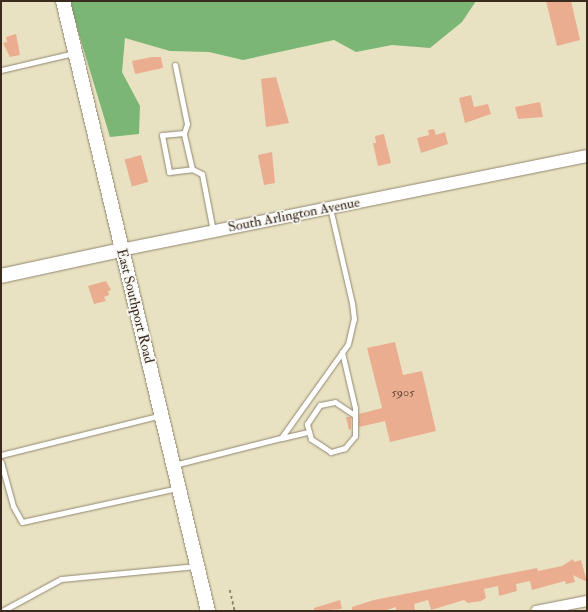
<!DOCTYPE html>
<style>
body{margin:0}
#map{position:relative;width:588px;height:612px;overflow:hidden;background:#e8e2c2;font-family:"IM FELL Double Pica",serif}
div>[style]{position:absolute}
.forest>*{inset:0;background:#7bb674}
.building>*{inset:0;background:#ebad90;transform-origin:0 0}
.path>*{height:1.5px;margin-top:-0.75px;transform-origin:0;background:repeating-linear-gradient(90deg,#928670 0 3px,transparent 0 6px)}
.roads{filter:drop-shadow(0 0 1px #928670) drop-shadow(0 0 1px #928670)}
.service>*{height:5px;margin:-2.5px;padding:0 2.5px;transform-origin:2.5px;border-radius:2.5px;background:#fff}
.minor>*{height:10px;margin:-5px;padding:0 5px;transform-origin:5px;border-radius:5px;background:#fff}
.tertiary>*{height:12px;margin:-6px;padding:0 6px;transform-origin:6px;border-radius:6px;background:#fff}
.secondary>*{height:14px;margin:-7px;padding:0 7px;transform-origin:7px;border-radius:7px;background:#fff}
span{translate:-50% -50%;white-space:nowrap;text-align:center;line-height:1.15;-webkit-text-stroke:3.5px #f6f6f2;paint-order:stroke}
.number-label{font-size:12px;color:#674b3a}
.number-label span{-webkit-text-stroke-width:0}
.street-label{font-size:14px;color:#3b2a1e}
.frame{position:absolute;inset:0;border:2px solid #3b2a1e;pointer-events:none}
</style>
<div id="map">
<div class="forest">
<i style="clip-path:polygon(69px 1px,476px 1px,462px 22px,430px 48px,392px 45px,356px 52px,334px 40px,243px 60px,209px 52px,170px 51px,125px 38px,122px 72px,140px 106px,139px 134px,110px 137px)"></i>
</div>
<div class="building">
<i style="clip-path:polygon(546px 1px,571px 1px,580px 40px,557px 46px)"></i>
<i style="clip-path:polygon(16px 34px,20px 55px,10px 57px,3px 43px,7px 42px,6px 37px)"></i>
<i style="clip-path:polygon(152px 57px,161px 57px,163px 68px,135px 74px,132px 61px)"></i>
<i style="clip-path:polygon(276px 77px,289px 123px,266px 127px,261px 79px)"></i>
<i style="clip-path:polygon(471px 95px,474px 107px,488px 104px,491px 114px,465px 123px,459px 98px)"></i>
<i style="clip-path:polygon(540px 102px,543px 117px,518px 119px,515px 107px)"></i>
<i style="clip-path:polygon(434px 129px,436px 135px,445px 132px,448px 144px,421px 153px,417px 138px,429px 135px,428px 130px)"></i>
<i style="clip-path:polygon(384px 134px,391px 163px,378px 166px,373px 143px,376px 143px,375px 136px)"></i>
<i style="clip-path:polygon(272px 152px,275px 183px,264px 185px,258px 155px)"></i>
<i style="left:141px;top:155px;width:28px;height:17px;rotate:75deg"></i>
<i style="clip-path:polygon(106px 281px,111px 290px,108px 291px,109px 295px,104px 297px,106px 301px,94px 304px,88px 286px)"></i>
<i style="clip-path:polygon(395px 342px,403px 375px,422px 371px,436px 431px,390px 442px,385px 421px,359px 427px,359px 414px,382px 408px,367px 348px)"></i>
<i style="clip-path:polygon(346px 417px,351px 417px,351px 429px,349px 430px)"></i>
<i style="clip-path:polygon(573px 559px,574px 562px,581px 560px,587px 582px,573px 575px,575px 582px,566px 584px,565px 581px,532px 590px,530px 581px,516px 584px,517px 591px,499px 596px,498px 586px,484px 589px,486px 598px,481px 601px,468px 603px,464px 600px,431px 610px,428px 600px,414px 604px,415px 610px,410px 611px,396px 611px,396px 607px,383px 611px,352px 611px,352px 607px,374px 600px,537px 568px,538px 571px,562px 566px)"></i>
<i style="clip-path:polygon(340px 600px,342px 609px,314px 611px,314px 608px)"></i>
</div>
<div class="path">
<i style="left:230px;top:590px;width:22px;rotate:77deg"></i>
</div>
<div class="roads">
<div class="service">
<i style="left:175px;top:65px;width:60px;rotate:78.5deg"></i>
<i style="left:187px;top:124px;width:9px;rotate:108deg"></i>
<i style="left:1px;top:70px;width:75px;rotate:-13.1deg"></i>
<i style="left:192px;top:169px;width:37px;rotate:-103deg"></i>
<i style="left:184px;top:133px;width:22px;rotate:175deg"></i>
<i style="left:162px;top:135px;width:38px;rotate:79deg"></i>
<i style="left:169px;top:172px;width:23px;rotate:-7deg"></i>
<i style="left:192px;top:169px;width:11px;rotate:27deg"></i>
<i style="left:202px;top:174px;width:58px;rotate:79.1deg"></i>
<i style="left:342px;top:352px;width:57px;rotate:76.9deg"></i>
<i style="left:355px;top:408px;width:28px;rotate:90deg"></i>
<i style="left:355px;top:436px;width:16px;rotate:130deg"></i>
<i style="left:345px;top:448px;width:15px;rotate:164deg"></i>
<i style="left:331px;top:452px;width:24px;rotate:-147deg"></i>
<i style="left:311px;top:439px;width:16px;rotate:-105deg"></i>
<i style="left:307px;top:424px;width:23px;rotate:-56deg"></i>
<i style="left:320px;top:405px;width:15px;rotate:-11deg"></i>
<i style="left:335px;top:402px;width:22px;rotate:34deg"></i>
<i style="left:282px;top:438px;width:27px;rotate:-13deg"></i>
<i style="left:1px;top:455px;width:165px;rotate:-14deg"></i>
<i style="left:1px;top:462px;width:46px;rotate:74.7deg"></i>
<i style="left:13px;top:506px;width:18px;rotate:61deg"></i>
<i style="left:22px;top:522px;width:160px;rotate:-12.3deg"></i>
<i style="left:174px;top:465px;width:110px;rotate:-14.2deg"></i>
<i style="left:281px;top:438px;width:115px;rotate:-54.5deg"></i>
<i style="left:348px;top:344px;width:26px;rotate:-77deg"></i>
<i style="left:354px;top:319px;width:16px;rotate:-97deg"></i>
<i style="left:352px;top:303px;width:98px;rotate:-103deg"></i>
<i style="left:2px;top:611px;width:67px;rotate:-28.5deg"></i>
<i style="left:61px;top:579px;width:136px;rotate:-5.5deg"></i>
</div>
<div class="minor">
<i style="left:536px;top:611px;width:52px;rotate:-11.1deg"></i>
</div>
<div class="tertiary">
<i style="left:121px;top:250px;width:475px;rotate:-11.4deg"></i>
</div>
<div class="secondary">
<i style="left:63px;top:1px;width:627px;rotate:76.63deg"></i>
<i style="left:1px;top:276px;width:123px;rotate:-12.2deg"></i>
</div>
</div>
<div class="number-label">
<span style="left:403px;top:393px">5905</span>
</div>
<div class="street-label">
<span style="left:294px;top:215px;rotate:-11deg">South Arlington Avenue</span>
<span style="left:135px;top:306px;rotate:76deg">East Southport Road</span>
</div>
<div class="frame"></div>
</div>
